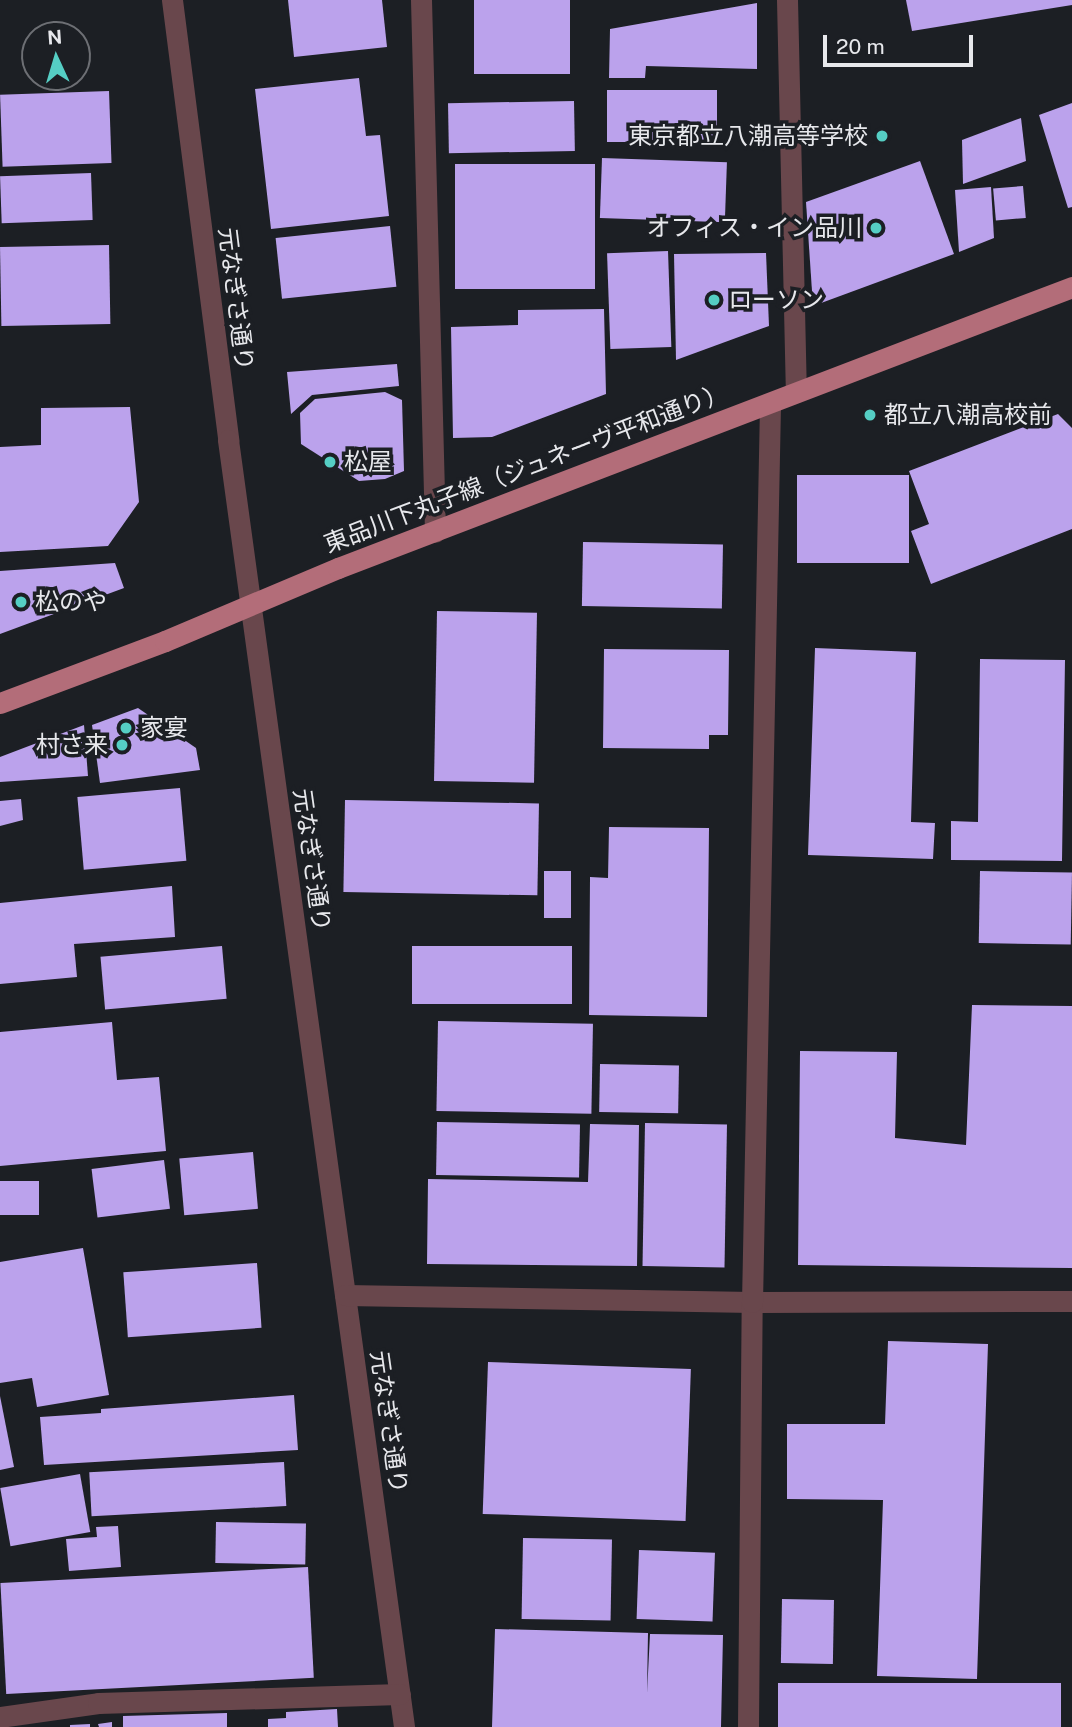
<!DOCTYPE html>
<meta charset="utf-8">
<style>
body{margin:0}
#map{position:relative;width:1072px;height:1727px;overflow:hidden;background:#1c1f24;font-family:"Public Sans","Noto Sans JP",sans-serif}
div>[style]{position:absolute}
.building>*{inset:0;background:#bba2ec;transform-origin:0 0}
.minor>*{height:21px;margin:-10.5px;padding:0 10.5px;transform-origin:10.5px;border-radius:10.5px;background:#69474c}
.major>*{height:21px;margin:-10.5px;padding:0 10.5px;transform-origin:10.5px;border-radius:10.5px;background:#b36d79}
.dots>*{width:19px;height:19px;translate:-50% -50%;box-sizing:border-box;border:4px solid #1c1f24;border-radius:50%}
span{translate:-50% -50%;white-space:nowrap;text-align:center;line-height:1.15;-webkit-text-stroke:7px #1c1f24;paint-order:stroke}
.poi-label{font-size:24px;color:#e7e8ec}
.right{translate:-100% -50%;text-align:right}
.left{translate:0 -50%;text-align:left}
.street-label{font-size:24px;color:#e7e8ec}
.north{position:absolute;left:21px;top:21px;width:70px;height:70px;box-sizing:border-box;background:#1c1f24;border:2px solid #6d6f74;border-radius:50%;rotate:356deg;font-size:19px;font-weight:700;line-height:28px;text-align:center;color:#e7e8ec}
.north::after{content:'';display:block;margin:auto;width:24px;height:32px;background:#55cec4;clip-path:polygon(50% 0,100% 100%,50% 72%,0 100%)}
.scale{position:absolute;left:823px;top:35px;width:150px;height:32px;box-sizing:border-box;border:4px solid #e7e8ec;border-top:0;padding-left:9px;font-size:21px;line-height:24px;white-space:nowrap;color:#e7e8ec;-webkit-text-stroke:5px #1c1f24;paint-order:stroke}
</style>
<div id="map">
<div class="building">
<i style="clip-path:polygon(288px 0,382px 0,387px 47px,294px 57px)"></i>
<i style="left:474px;top:0;width:96px;height:74px"></i>
<i style="clip-path:polygon(906px 0,1072px 0,1072px 5px,912px 31px)"></i>
<i style="clip-path:polygon(757px 3px,757px 69px,646px 66px,645px 78px,609px 78px,610px 29px)"></i>
<i style="clip-path:polygon(359px 78px,366px 136px,380px 135px,389px 216px,271px 229px,255px 89px)"></i>
<i style="left:717px;top:90px;width:52px;height:110px;rotate:90deg"></i>
<i style="left:109px;top:91px;width:72px;height:109px;rotate:88deg"></i>
<i style="left:574px;top:101px;width:50px;height:126px;rotate:89deg"></i>
<i style="clip-path:polygon(1072px 103px,1072px 207px,1068px 208px,1039px 115px)"></i>
<i style="clip-path:polygon(1021px 118px,1026px 161px,963px 184px,962px 140px)"></i>
<i style="left:602px;top:158px;width:125px;height:60px;rotate:2deg"></i>
<i style="clip-path:polygon(920px 161px,954px 254px,813px 306px,806px 202px)"></i>
<i style="left:595px;top:164px;width:125px;height:140px;rotate:90deg"></i>
<i style="left:91px;top:173px;width:47px;height:91px;rotate:88deg"></i>
<i style="left:1023px;top:186px;width:32px;height:30px;rotate:85deg"></i>
<i style="clip-path:polygon(991px 187px,994px 238px,959px 252px,955px 190px)"></i>
<i style="left:390px;top:226px;width:61px;height:115px;rotate:84deg"></i>
<i style="left:109px;top:245px;width:79px;height:109px;rotate:89deg"></i>
<i style="left:668px;top:251px;width:96px;height:61px;rotate:88deg"></i>
<i style="clip-path:polygon(766px 253px,769px 326px,676px 360px,674px 254px)"></i>
<i style="clip-path:polygon(604px 309px,606px 394px,492px 437px,453px 438px,451px 327px,518px 325px,518px 310px)"></i>
<i style="clip-path:polygon(397px 364px,399px 386px,312px 395px,291px 414px,287px 372px)"></i>
<i style="clip-path:polygon(385px 392px,402px 400px,404px 471px,385px 479px,359px 481px,301px 444px,300px 413px,315px 399px)"></i>
<i style="clip-path:polygon(130px 407px,139px 502px,108px 546px,0 552px,0 447px,41px 445px,41px 408px)"></i>
<i style="clip-path:polygon(1058px 414px,1072px 428px,1072px 529px,931px 584px,911px 531px,929px 524px,909px 471px)"></i>
<i style="left:909px;top:475px;width:88px;height:112px;rotate:90deg"></i>
<i style="left:583px;top:542px;width:140px;height:64px;rotate:1deg"></i>
<i style="clip-path:polygon(115px 563px,124px 588px,0 634px,0 571px)"></i>
<i style="left:437px;top:611px;width:100px;height:170px;rotate:1deg"></i>
<i style="clip-path:polygon(815px 648px,916px 652px,911px 822px,935px 823px,933px 859px,808px 855px)"></i>
<i style="clip-path:polygon(604px 649px,729px 650px,728px 735px,709px 735px,709px 749px,603px 748px)"></i>
<i style="clip-path:polygon(980px 659px,1065px 660px,1062px 861px,951px 860px,951px 821px,978px 822px)"></i>
<i style="clip-path:polygon(138px 708px,196px 748px,200px 770px,100px 783px,92px 725px)"></i>
<i style="clip-path:polygon(84px 725px,88px 776px,0 782px,0 757px)"></i>
<i style="left:180px;top:788px;width:73px;height:103px;rotate:85deg"></i>
<i style="clip-path:polygon(21px 799px,23px 820px,0 826px,0 801px)"></i>
<i style="left:345px;top:800px;width:194px;height:92px;rotate:1deg"></i>
<i style="clip-path:polygon(609px 827px,709px 828px,707px 1017px,589px 1015px,590px 877px,608px 878px)"></i>
<i style="left:544px;top:871px;width:27px;height:47px"></i>
<i style="left:980px;top:871px;width:92px;height:72px;rotate:1deg"></i>
<i style="clip-path:polygon(172px 886px,175px 937px,74px 944px,77px 977px,0 984px,0 903px)"></i>
<i style="left:222px;top:946px;width:53px;height:122px;rotate:85deg"></i>
<i style="left:412px;top:946px;width:160px;height:58px"></i>
<i style="clip-path:polygon(972px 1005px,1072px 1006px,1072px 1268px,798px 1265px,800px 1051px,897px 1052px,895px 1138px,966px 1145px)"></i>
<i style="left:438px;top:1021px;width:155px;height:90px;rotate:1deg"></i>
<i style="clip-path:polygon(112px 1022px,117px 1080px,159px 1077px,166px 1151px,0 1166px,0 1032px)"></i>
<i style="left:600px;top:1064px;width:79px;height:48px;rotate:1deg"></i>
<i style="left:437px;top:1122px;width:143px;height:53px;rotate:1deg"></i>
<i style="left:645px;top:1123px;width:82px;height:143px;rotate:1deg"></i>
<i style="clip-path:polygon(590px 1124px,639px 1125px,637px 1266px,427px 1264px,428px 1179px,588px 1182px)"></i>
<i style="left:253px;top:1152px;width:57px;height:74px;rotate:85deg"></i>
<i style="left:164px;top:1160px;width:49px;height:73px;rotate:83deg"></i>
<i style="left:0;top:1181px;width:39px;height:34px"></i>
<i style="clip-path:polygon(83px 1248px,109px 1395px,37px 1407px,32px 1378px,0 1383px,0 1262px)"></i>
<i style="left:257px;top:1263px;width:65px;height:134px;rotate:86deg"></i>
<i style="clip-path:polygon(888px 1341px,988px 1344px,977px 1679px,877px 1676px,883px 1500px,787px 1499px,787px 1424px,885px 1424px)"></i>
<i style="left:488px;top:1362px;width:203px;height:152px;rotate:2deg"></i>
<i style="clip-path:polygon(294px 1395px,298px 1450px,44px 1465px,40px 1417px,101px 1413px,101px 1409px)"></i>
<i style="clip-path:polygon(0 1396px,14px 1467px,0 1470px)"></i>
<i style="left:284px;top:1462px;width:44px;height:195px;rotate:87deg"></i>
<i style="left:80px;top:1474px;width:59px;height:81px;rotate:80deg"></i>
<i style="left:216px;top:1522px;width:90px;height:41px;rotate:1deg"></i>
<i style="clip-path:polygon(118px 1526px,121px 1567px,69px 1571px,66px 1539px,97px 1537px,96px 1527px)"></i>
<i style="left:523px;top:1538px;width:89px;height:81px;rotate:1deg"></i>
<i style="left:639px;top:1550px;width:76px;height:69px;rotate:2deg"></i>
<i style="left:308px;top:1567px;width:111px;height:308px;rotate:87deg"></i>
<i style="left:782px;top:1599px;width:52px;height:64px;rotate:1deg"></i>
<i style="clip-path:polygon(495px 1629px,648px 1633px,647px 1693px,650px 1634px,723px 1635px,721px 1727px,492px 1727px)"></i>
<i style="left:778px;top:1683px;width:283px;height:44px"></i>
<i style="clip-path:polygon(337px 1709px,338px 1727px,268px 1727px,268px 1719px,286px 1718px,286px 1712px)"></i>
<i style="clip-path:polygon(227px 1713px,227px 1727px,123px 1727px,123px 1716px)"></i>
<i style="clip-path:polygon(112px 1722px,112px 1727px,99px 1727px,98px 1724px)"></i>
<i style="clip-path:polygon(90px 1724px,90px 1727px,70px 1727px,70px 1725px)"></i>
</div>
<div class="minor">
<i style="left:172px;top:0;width:444px;rotate:82.7deg"></i>
<i style="left:228px;top:440px;width:1299px;rotate:82.21deg"></i>
<i style="left:421px;top:0;width:532px;rotate:88.49deg"></i>
<i style="left:787px;top:0;width:392px;rotate:88.7deg"></i>
<i style="left:345px;top:1295px;width:407px;rotate:1deg"></i>
<i style="left:752px;top:1302px;width:320px;rotate:-0.2deg"></i>
<i style="left:0;top:1717px;width:99px;rotate:-8.1deg"></i>
<i style="left:98px;top:1703px;width:302px;rotate:-1.7deg"></i>
<i style="left:748px;top:1727px;width:425px;rotate:-89.5deg"></i>
<i style="left:752px;top:1302px;width:899px;rotate:-88.85deg"></i>
</div>
<div class="major">
<i style="left:0;top:703px;width:176px;rotate:-20.6deg"></i>
<i style="left:165px;top:641px;width:188px;rotate:-22.9deg"></i>
<i style="left:338px;top:568px;width:786px;rotate:-20.95deg"></i>
</div>
<div class="dots">
<i style="left:882px;top:136px;background:#55cec4"></i>
<i style="left:876px;top:228px;background:#55cec4"></i>
<i style="left:714px;top:300px;background:#55cec4"></i>
<i style="left:870px;top:415px;background:#55cec4"></i>
<i style="left:330px;top:462px;background:#55cec4"></i>
<i style="left:21px;top:602px;background:#55cec4"></i>
<i style="left:126px;top:728px;background:#55cec4"></i>
<i style="left:122px;top:745px;background:#55cec4"></i>
</div>
<div class="poi-label">
<span class="right" style="left:868px;top:136px">東京都立八潮高等学校</span>
<span class="right" style="left:862px;top:228px">オフィス・イン品川</span>
<span class="left" style="left:728px;top:300px">ローソン</span>
<span class="left" style="left:884px;top:415px">都立八潮高校前</span>
<span class="left" style="left:344px;top:462px">松屋</span>
<span class="left" style="left:35px;top:602px">松のや</span>
<span class="left" style="left:140px;top:728px">家宴</span>
<span class="right" style="left:108px;top:745px">村さ来</span>
</div>
<div class="street-label">
<span style="left:236px;top:299px;rotate:83deg">元なぎさ通り</span>
<span style="left:526px;top:468px;rotate:-21deg">東品川下丸子線（ジュネーヴ平和通り）</span>
<span style="left:312px;top:860px;rotate:82deg">元なぎさ通り</span>
<span style="left:389px;top:1422px;rotate:82deg">元なぎさ通り</span>
</div>
<div class="north">N</div>
<div class="scale">20 m</div>
</div>
